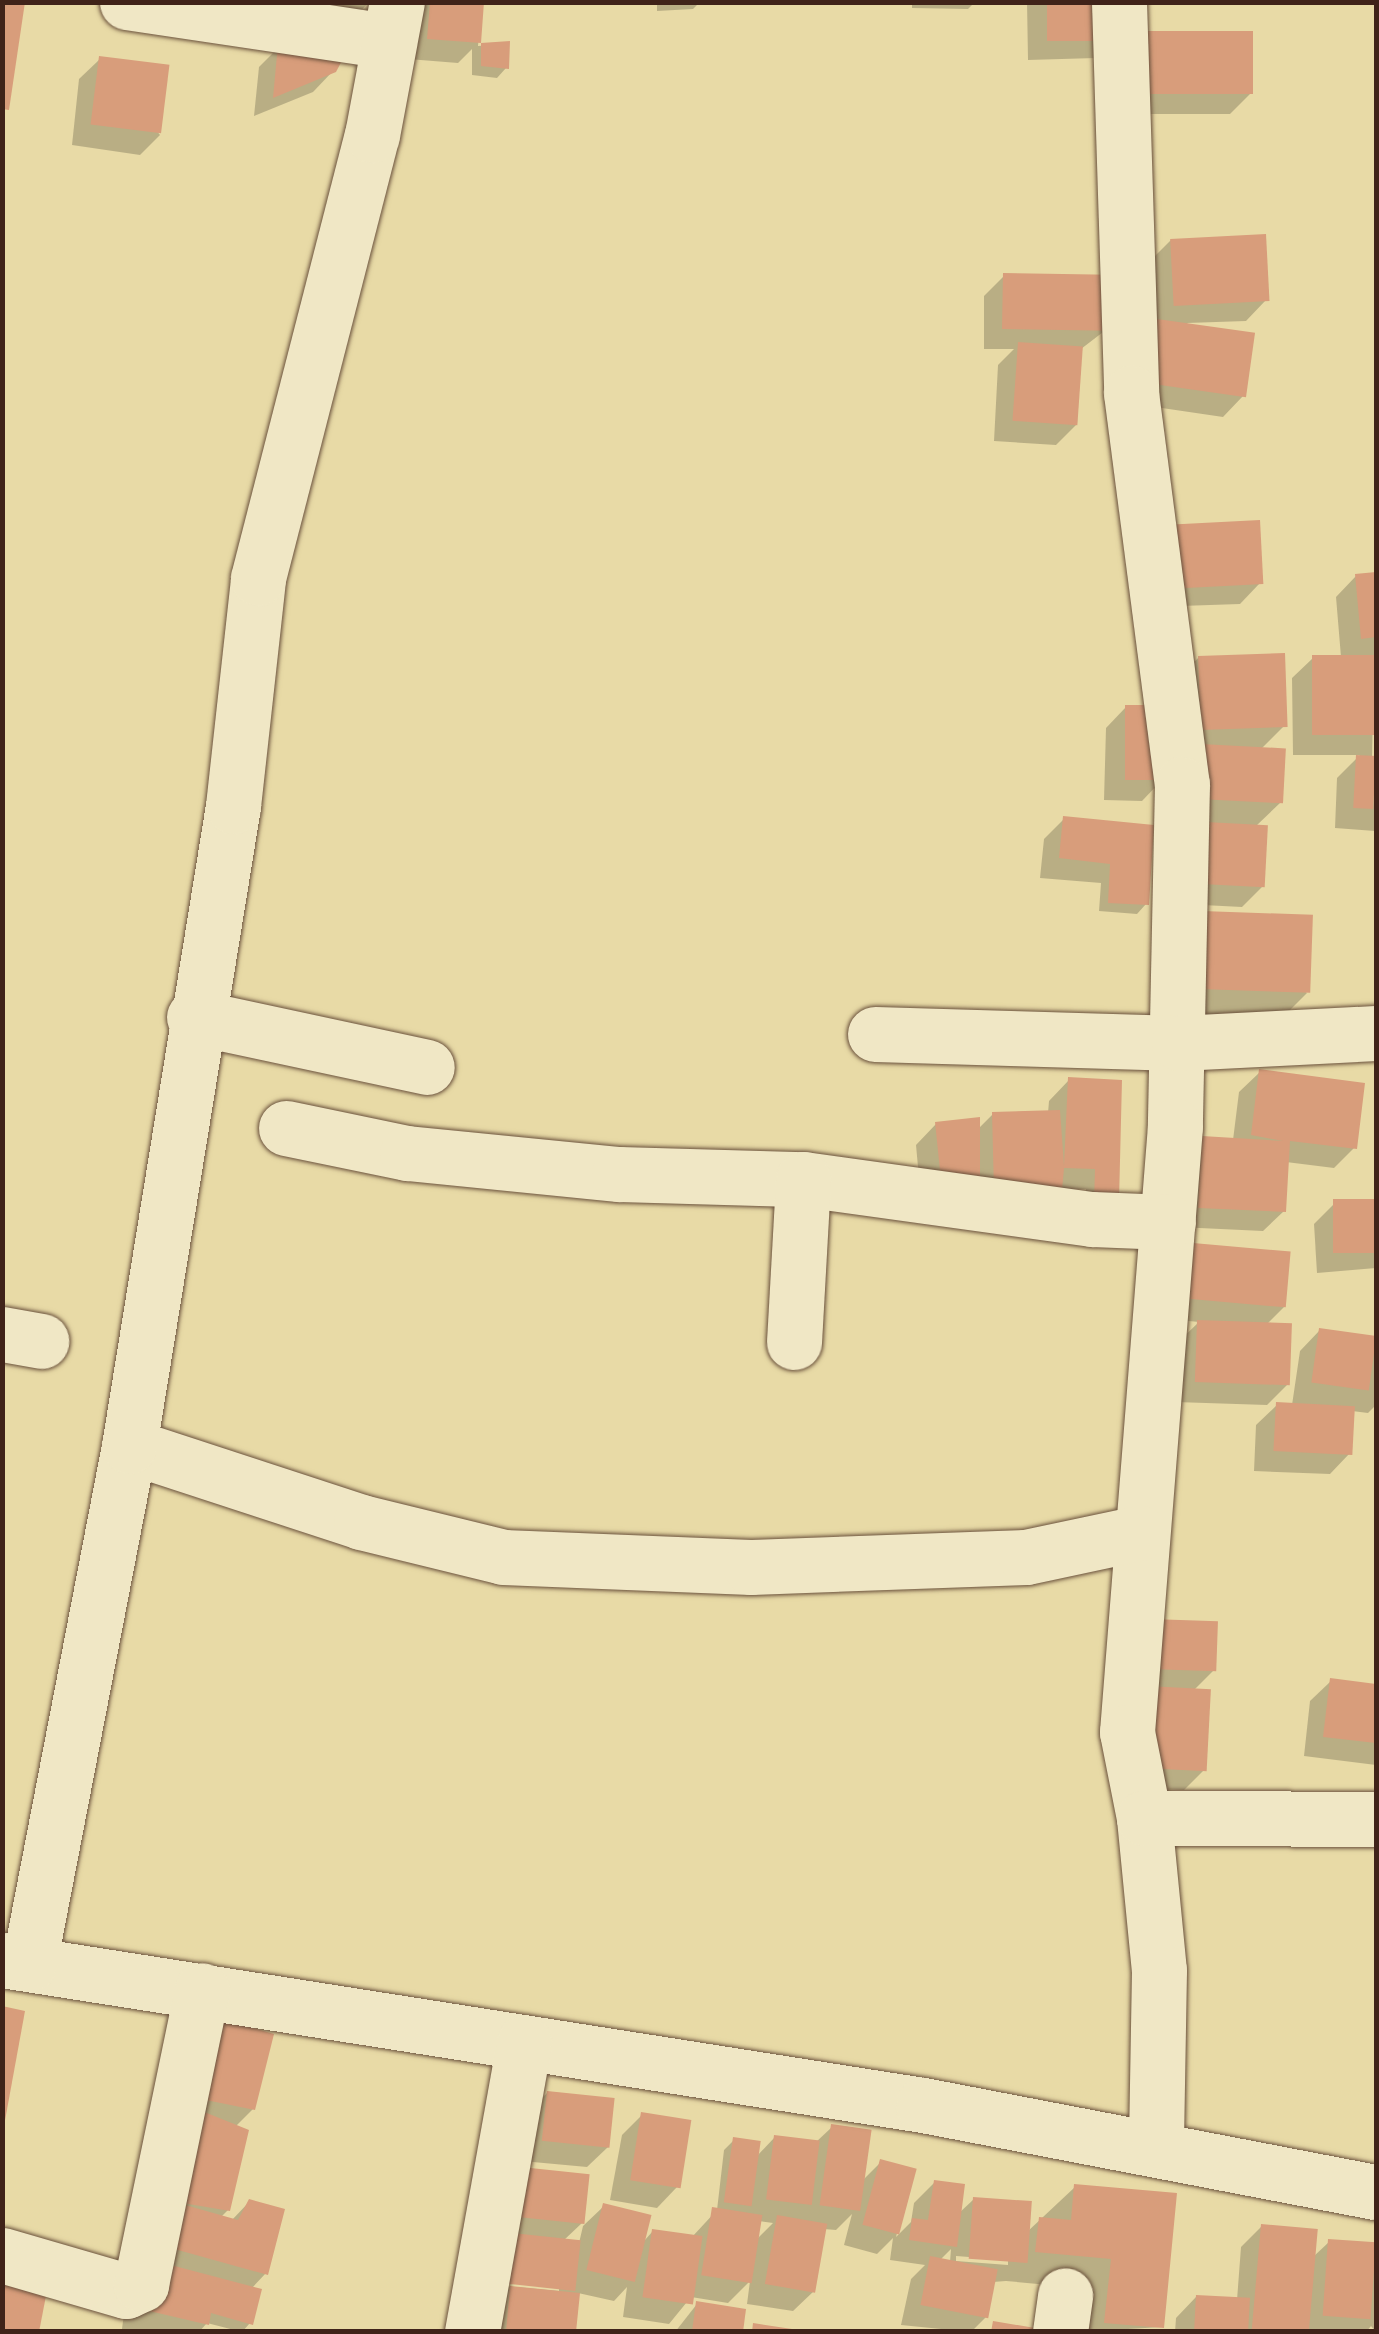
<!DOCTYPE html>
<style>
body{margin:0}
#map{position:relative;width:1379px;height:2334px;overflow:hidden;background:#e8daa6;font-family:"IM FELL Double Pica",serif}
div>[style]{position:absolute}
.shadow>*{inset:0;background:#0003}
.building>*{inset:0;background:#d89d7b;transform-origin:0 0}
.roads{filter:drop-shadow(0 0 2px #6a513c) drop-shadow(0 0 2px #6a513c)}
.minor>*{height:55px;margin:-27.5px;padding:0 27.5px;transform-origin:27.5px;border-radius:27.5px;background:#f0e7c5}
span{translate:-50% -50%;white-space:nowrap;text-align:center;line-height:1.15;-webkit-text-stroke:10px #f0e7c5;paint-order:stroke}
.frame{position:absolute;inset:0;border:5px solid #402319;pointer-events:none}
</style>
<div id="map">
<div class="shadow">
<i style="clip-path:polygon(320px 2px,369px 2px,353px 19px)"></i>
<i style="clip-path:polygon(427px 2px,482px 2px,478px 46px,508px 44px,506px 68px,497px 78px,472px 75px,472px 49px,458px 63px,408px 59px,411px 18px)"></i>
<i style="clip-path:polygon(657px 2px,700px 2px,693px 9px,657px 11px)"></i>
<i style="clip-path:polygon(912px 2px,975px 2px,968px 9px,912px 8px)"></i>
<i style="clip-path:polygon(1027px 2px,1224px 2px,1115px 5px,1096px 58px,1028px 60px)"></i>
<i style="clip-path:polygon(279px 47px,334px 70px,313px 92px,254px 116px,259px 67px)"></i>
<i style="clip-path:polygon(1119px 54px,1250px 94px,1230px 114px,1118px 114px)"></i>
<i style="clip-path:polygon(100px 59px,160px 135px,140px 155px,72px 145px,79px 79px)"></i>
<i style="clip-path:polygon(1171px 240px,1266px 300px,1246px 321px,1187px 323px,1243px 396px,1223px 417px,1128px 403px,1150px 261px)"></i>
<i style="clip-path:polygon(1004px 276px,1107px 329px,1081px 349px,1077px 424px,1056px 445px,994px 441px,998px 365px,1014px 349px,984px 349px,984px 296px)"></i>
<i style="clip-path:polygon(1169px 526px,1260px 583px,1240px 604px,1151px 607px)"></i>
<i style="clip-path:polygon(1376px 575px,1372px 758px,1375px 831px,1335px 828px,1337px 778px,1360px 755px,1293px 755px,1292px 678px,1313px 658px,1341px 657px,1336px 597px,1356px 576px)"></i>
<i style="clip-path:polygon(1199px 657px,1284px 726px,1260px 750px,1280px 803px,1256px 826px,1263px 886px,1242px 907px,1183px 904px,1186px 845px,1210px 820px,1179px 818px,1179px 678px)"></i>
<i style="clip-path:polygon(1126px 707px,1162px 780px,1142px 801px,1104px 800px,1106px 728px)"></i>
<i style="clip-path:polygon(1064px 819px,1152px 827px,1146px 904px,1137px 914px,1099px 911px,1101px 883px,1040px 878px,1044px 839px)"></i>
<i style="clip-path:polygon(1204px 913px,1307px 993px,1277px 1023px,1170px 1018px)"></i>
<i style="clip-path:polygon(1260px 1072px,1355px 1147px,1334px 1168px,1286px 1162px,1284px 1211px,1263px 1231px,1178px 1227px,1182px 1159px,1203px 1139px,1233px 1140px,1239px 1092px)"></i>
<i style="clip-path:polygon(1069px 1080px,1120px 1083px,1107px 1210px,1085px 1211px,1086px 1189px,921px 1200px,916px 1145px,936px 1124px,978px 1129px,993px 1114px,1048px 1113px,1049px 1101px)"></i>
<i style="clip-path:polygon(1376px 1201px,1376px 1268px,1317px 1273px,1314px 1224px,1334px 1204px)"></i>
<i style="clip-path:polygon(1173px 1266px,1284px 1307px,1266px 1325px,1288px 1384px,1267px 1405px,1175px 1402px,1177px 1343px,1199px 1322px,1168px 1319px)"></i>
<i style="clip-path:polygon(1320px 1330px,1376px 1338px,1376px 1405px,1368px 1413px,1352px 1411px,1350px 1453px,1330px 1474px,1254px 1471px,1256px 1425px,1277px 1405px,1292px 1405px,1300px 1351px)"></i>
<i style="clip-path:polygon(1131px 1642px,1213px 1671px,1194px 1690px,1204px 1770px,1184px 1790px,1125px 1788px)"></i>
<i style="clip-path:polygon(1331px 1681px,1376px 1686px,1376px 1765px,1304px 1756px,1310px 1701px)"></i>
<i style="clip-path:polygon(197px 2040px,253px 2109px,235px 2127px,228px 2210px,220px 2218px,231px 2221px,250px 2201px,266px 2273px,252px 2288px,250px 2323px,242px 2332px,207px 2323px,199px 2332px,122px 2329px,128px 2282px)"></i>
<i style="clip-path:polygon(547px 2093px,608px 2147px,587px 2167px,522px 2161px,527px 2114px)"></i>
<i style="clip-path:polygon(642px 2115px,677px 2187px,657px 2208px,610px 2200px,622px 2135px)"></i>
<i style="clip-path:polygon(evenodd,832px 2127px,861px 2182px,881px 2162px,914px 2170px,896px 2237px,911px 2222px,914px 2203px,935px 2182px,958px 2214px,974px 2199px,1027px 2232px,1075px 2187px,1162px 2327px,1077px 2332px,1081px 2288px,1006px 2281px,993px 2282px,986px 2317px,971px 2332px,901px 2325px,911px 2279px,925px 2265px,890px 2260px,893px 2238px,877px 2254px,844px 2245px,852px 2214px,836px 2230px,824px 2229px,814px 2291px,793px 2311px,747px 2304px,750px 2281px,728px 2303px,691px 2297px,669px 2324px,623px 2317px,627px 2287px,614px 2301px,578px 2293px,573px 2332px,489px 2332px,501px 2190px,582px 2223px,563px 2241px,579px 2243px,583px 2226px,604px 2206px,644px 2241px,653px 2231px,692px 2237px,717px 2210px,724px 2150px,734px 2140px,757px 2156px,775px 2137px,815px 2143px,832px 2127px,759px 2221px,773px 2223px,756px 2240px,759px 2221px,832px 2127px,951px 2249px,950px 2262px,940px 2260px,951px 2249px,832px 2127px,956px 2256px,1008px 2260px,1008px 2265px,956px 2261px,956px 2256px,832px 2127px,495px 2280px,559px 2286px,559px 2291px,494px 2285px,495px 2280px)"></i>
<i style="clip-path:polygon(1262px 2226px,1313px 2257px,1329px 2242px,1376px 2244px,1376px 2332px,1371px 2326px,1366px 2332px,1175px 2332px,1176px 2318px,1196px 2297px,1237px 2300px,1241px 2247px)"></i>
<i style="clip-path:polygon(697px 2304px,740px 2332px,675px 2332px)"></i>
</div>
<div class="building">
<i style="clip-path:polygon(2px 2px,25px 2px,9px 110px,2px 109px)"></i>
<i style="clip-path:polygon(430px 2px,484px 2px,481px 43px,510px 41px,509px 69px,481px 66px,481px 43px,427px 39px)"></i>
<i style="left:1047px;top:2px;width:71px;height:39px"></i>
<i style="left:1138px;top:31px;width:115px;height:63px"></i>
<i style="clip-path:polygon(278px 44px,347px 51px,336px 72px,273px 98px)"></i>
<i style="left:99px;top:56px;width:71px;height:69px;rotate:7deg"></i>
<i style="left:1266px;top:234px;width:67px;height:96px;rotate:87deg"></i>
<i style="left:1003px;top:273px;width:107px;height:56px;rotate:1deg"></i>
<i style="left:1157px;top:319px;width:99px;height:65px;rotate:8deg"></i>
<i style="left:1018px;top:342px;width:65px;height:79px;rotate:4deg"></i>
<i style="left:1260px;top:520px;width:64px;height:92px;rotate:87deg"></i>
<i style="clip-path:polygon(1376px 572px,1376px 637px,1361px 639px,1355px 574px)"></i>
<i style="left:1285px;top:653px;width:74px;height:87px;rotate:88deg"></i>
<i style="left:1312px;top:655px;width:64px;height:80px"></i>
<i style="left:1125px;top:705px;width:43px;height:75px"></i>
<i style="left:1201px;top:744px;width:85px;height:55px;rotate:3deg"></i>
<i style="left:1356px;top:755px;width:20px;height:53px;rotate:3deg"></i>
<i style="clip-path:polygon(1063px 816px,1154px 825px,1149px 905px,1108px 903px,1110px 864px,1059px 858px)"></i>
<i style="left:1205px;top:822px;width:63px;height:62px;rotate:3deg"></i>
<i style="left:1202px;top:911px;width:111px;height:78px;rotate:2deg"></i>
<i style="clip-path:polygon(1259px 1069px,1365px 1083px,1357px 1149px,1290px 1141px,1286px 1212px,1198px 1208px,1202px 1136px,1283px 1141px,1251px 1135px)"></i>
<i style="clip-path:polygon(1068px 1077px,1122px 1080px,1119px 1201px,1094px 1202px,1095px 1169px,1064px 1168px,1062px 1190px,994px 1191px,992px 1112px,1060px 1110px,1064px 1166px)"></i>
<i style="clip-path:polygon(980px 1117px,980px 1187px,941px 1180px,935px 1122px)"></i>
<i style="left:1376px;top:1199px;width:54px;height:43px;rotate:90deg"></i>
<i style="left:1193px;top:1243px;width:98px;height:56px;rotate:5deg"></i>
<i style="left:1197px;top:1320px;width:95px;height:62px;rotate:2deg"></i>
<i style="left:1319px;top:1328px;width:58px;height:55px;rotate:8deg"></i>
<i style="left:1276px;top:1402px;width:79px;height:49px;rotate:3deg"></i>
<i style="left:1150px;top:1619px;width:68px;height:50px;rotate:2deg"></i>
<i style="clip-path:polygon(1330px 1678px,1376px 1684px,1376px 1743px,1323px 1737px)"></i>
<i style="left:1147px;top:1686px;width:64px;height:82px;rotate:3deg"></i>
<i style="clip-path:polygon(2px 2006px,25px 2011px,4px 2126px,2px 2126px)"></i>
<i style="clip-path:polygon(216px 2017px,274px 2034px,255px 2110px,201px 2099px)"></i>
<i style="left:547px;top:2091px;width:68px;height:50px;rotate:6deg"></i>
<i style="clip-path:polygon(187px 2105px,249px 2130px,230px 2211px,171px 2201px,238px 2220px,249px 2199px,285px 2209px,268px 2275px,160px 2245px)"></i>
<i style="left:641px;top:2112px;width:51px;height:69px;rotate:9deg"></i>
<i style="left:831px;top:2124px;width:41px;height:82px;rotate:8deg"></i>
<i style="left:774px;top:2135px;width:46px;height:65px;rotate:7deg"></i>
<i style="left:733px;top:2137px;width:28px;height:66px;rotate:8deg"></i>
<i style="left:880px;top:2159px;width:38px;height:68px;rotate:15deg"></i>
<i style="left:521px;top:2167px;width:69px;height:50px;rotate:6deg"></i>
<i style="clip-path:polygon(934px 2180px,965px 2184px,957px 2247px,909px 2240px,912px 2218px,928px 2220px)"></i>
<i style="clip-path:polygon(1074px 2184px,1177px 2193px,1164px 2328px,1104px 2323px,1111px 2259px,1035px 2252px,1039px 2217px,1071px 2220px)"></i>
<i style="left:973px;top:2197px;width:59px;height:62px;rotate:4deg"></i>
<i style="left:603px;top:2203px;width:50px;height:69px;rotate:14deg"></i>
<i style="left:712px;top:2207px;width:51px;height:69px;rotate:9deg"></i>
<i style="left:777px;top:2215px;width:51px;height:70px;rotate:10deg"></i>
<i style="left:1261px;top:2224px;width:57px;height:108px;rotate:5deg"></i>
<i style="left:652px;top:2229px;width:51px;height:69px;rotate:8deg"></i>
<i style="left:512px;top:2233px;width:69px;height:51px;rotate:6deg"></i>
<i style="left:1328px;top:2239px;width:48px;height:77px;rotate:4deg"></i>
<i style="clip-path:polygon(2px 2255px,51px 2270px,39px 2332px,2px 2332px)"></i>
<i style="left:930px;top:2256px;width:69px;height:50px;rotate:11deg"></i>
<i style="clip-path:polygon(148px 2259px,262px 2289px,253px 2325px,211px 2313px,209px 2325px,141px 2309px)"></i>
<i style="clip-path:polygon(510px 2286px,580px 2293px,576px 2332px,506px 2332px)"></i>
<i style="left:1196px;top:2295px;width:54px;height:37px;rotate:3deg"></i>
<i style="clip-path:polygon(696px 2301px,746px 2309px,743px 2332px,692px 2332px)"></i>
<i style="clip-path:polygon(993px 2321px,1041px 2329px,1041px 2332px,991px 2332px)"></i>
<i style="clip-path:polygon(753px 2323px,792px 2329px,792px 2332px,752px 2332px)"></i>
</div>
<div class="roads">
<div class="minor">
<i style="left:127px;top:2px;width:264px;rotate:8.5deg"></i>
<i style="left:1119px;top:2px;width:391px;rotate:88.2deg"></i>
<i style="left:1131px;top:393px;width:394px;rotate:82.6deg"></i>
<i style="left:1182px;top:784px;width:342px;rotate:91.2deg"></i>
<i style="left:1175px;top:1126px;width:608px;rotate:94.53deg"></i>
<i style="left:1127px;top:1732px;width:88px;rotate:78.8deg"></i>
<i style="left:1144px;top:1818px;width:153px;rotate:84.4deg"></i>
<i style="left:1159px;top:1970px;width:178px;rotate:91deg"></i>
<i style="left:194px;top:1017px;width:238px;rotate:12.1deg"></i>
<i style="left:875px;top:1034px;width:304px;rotate:1.7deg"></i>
<i style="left:1179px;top:1043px;width:197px;rotate:-2.9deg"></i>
<i style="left:286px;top:1128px;width:124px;rotate:11.7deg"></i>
<i style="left:407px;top:1153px;width:213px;rotate:5.7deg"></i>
<i style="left:619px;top:1174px;width:184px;rotate:1.6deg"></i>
<i style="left:803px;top:1179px;width:292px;rotate:7.9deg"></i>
<i style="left:1092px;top:1219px;width:76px;rotate:2.3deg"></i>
<i style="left:2px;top:1334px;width:40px;rotate:10deg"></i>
<i style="left:794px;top:1342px;width:163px;rotate:-86.8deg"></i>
<i style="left:129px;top:1446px;width:244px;rotate:18.1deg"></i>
<i style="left:361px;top:1522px;width:146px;rotate:13.8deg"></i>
<i style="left:503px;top:1557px;width:248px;rotate:2.3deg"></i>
<i style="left:751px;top:1567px;width:275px;rotate:-2.1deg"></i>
<i style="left:1026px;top:1557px;width:116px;rotate:-12deg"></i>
<i style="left:1144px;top:1818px;width:232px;rotate:0.2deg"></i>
<i style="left:2px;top:1960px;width:932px;rotate:8.95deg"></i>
<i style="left:923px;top:2105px;width:461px;rotate:10.9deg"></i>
<i style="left:29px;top:1964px;width:528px;rotate:-79.07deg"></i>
<i style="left:129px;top:1446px;width:648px;rotate:-80.77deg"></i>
<i style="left:233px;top:806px;width:229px;rotate:-83.7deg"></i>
<i style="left:258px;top:578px;width:457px;rotate:-75.6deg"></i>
<i style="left:372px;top:135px;width:135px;rotate:-79.4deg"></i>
<i style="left:2px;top:2255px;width:129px;rotate:16.2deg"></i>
<i style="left:126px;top:2291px;width:17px;rotate:-25deg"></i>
<i style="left:141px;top:2284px;width:300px;rotate:-78.3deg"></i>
<i style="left:472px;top:2332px;width:294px;rotate:-79.8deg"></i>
<i style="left:1060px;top:2332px;width:37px;rotate:-82deg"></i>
</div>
</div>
<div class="frame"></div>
</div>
